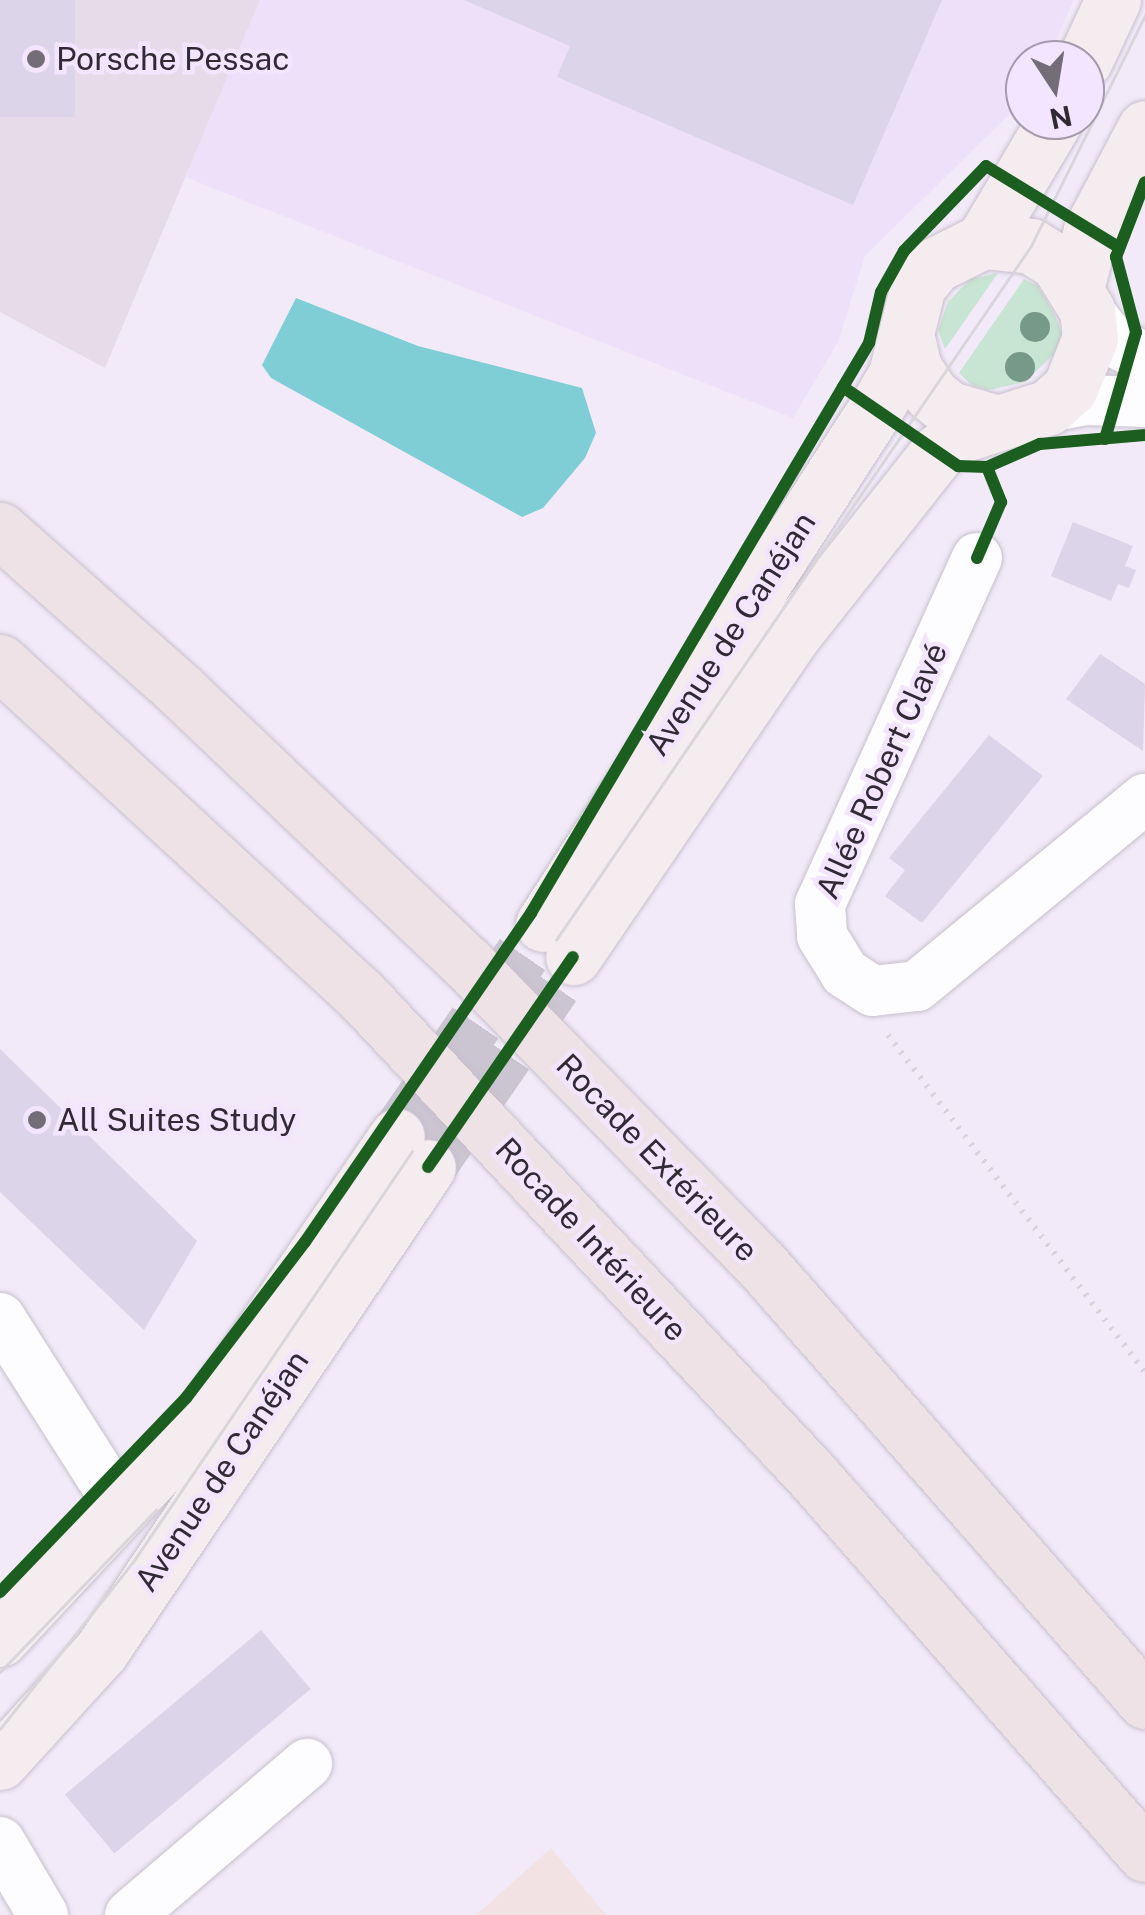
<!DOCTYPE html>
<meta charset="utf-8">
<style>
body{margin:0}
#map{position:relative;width:1145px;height:1915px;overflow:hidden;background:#f2eaf9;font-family:"Public Sans",sans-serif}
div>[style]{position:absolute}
.commercial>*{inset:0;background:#e7dae9}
.built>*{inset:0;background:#eee0f9}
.education>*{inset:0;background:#f3e2e3}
.green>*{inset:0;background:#c8e4d3}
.water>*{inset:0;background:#7fcdd5}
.building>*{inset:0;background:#dcd4e8;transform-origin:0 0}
.major-tunnel>*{height:55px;margin-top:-27.5px;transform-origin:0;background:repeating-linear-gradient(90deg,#cbc4d1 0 55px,transparent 0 83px)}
.path>*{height:6px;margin-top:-3px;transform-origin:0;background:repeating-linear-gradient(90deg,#d6d4d8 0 2.5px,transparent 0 10.5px)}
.roads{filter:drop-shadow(0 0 2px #c7c0cc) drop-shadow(0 0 2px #c7c0cc)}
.minor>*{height:50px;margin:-25px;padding:0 25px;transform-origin:25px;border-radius:25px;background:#fdfcfe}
.major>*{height:55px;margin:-27.5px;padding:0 27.5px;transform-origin:27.5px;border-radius:27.5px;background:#f5ecf0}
.highway>*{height:55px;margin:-27.5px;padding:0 27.5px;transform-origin:27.5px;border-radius:27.5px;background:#efe2e6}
.tram>*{height:2.5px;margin:-1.25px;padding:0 1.25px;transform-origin:1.25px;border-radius:1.25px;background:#d8d6da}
.cycleway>*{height:12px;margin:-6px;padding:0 6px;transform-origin:6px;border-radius:6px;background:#1b5e20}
.trees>*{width:30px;height:30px;margin:-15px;border-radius:50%;background:#769989}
.dots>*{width:28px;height:28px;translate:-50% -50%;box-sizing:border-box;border:5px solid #f3e4ff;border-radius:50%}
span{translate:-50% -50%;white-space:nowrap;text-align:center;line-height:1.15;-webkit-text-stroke:9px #f3e4ff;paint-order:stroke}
.poi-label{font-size:32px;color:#2f2a33}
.left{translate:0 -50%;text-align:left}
.street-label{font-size:32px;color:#2f2a33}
.north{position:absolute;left:1005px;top:40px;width:100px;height:100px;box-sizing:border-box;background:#f3e4ff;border:2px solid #a59aad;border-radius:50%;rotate:168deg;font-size:28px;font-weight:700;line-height:40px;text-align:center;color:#2f2a33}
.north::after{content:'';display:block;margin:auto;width:35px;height:45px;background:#736d78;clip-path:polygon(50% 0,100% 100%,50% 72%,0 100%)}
</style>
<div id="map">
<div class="commercial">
<i style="clip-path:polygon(0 0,260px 0,105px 368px,0 312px)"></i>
</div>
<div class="built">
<i style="clip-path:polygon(260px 0,1074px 0,1047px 60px,1025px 60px,1025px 99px,865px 256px,838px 342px,793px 418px,185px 177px)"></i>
</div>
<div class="education">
<i style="clip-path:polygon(551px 1848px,606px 1915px,476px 1915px)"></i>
</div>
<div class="green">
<i style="clip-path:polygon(998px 273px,945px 349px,938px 330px,948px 302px,970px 279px)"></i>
<i style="clip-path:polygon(1024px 279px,1038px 286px,1055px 315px,1062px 334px,1054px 354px,1025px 382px,989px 390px,973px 386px,959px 373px)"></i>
</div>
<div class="water">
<i style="clip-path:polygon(296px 298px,418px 346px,582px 388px,596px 433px,585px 458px,543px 508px,522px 517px,271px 378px,262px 365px)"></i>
</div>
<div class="building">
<i style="left:0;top:0;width:75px;height:117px"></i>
<i style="clip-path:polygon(464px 0,942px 0,853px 205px,557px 77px,570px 46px)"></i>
<i style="clip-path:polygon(1073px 522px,1133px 546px,1125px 566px,1136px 570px,1129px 588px,1118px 584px,1111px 601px,1051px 576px)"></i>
<i style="clip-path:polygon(1100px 654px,1145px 684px,1143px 751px,1066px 699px)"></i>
<i style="clip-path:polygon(989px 735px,1043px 776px,922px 923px,885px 896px,905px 870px,889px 858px)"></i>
<i style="clip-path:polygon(0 1049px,197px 1241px,144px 1330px,0 1192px)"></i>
<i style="left:261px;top:1630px;width:77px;height:256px;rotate:50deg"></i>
</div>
<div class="major-tunnel">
<i style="left:397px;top:1136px;width:257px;rotate:-55.4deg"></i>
<i style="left:428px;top:1167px;width:255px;rotate:-55.4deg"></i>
</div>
<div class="path">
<i style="left:888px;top:1035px;width:424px;rotate:52.7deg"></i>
</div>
<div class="roads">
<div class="minor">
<i style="left:1087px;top:310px;width:40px;rotate:51deg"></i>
<i style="left:1112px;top:341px;width:37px;rotate:27deg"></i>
<i style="left:1049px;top:407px;width:36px;rotate:-11deg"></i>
<i style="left:1084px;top:400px;width:61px;rotate:1.9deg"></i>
<i style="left:977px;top:558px;width:380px;rotate:114.4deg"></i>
<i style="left:820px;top:904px;width:32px;rotate:86deg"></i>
<i style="left:822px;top:936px;width:44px;rotate:58.1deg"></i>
<i style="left:845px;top:973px;width:33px;rotate:33deg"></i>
<i style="left:873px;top:991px;width:44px;rotate:-6.5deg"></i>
<i style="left:917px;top:986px;width:295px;rotate:-39.4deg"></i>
<i style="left:0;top:1318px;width:196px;rotate:57.5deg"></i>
<i style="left:105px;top:1483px;width:33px;rotate:47deg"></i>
<i style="left:0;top:1842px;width:85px;rotate:59.5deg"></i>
<i style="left:130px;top:1915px;width:233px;rotate:-40.5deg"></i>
</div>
<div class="major">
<i style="left:1085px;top:60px;width:66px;rotate:-65deg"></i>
<i style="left:983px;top:241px;width:141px;rotate:-59.2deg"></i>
<i style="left:1077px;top:285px;width:57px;rotate:-75.7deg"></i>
<i style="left:1091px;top:230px;width:115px;rotate:-62.1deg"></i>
<i style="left:907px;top:338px;width:31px;rotate:77deg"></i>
<i style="left:914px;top:368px;width:31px;rotate:57deg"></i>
<i style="left:931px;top:394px;width:23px;rotate:40deg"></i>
<i style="left:949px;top:409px;width:47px;rotate:16.1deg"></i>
<i style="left:543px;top:924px;width:612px;rotate:-57.14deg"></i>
<i style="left:875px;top:410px;width:42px;rotate:-59.7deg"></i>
<i style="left:896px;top:374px;width:91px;rotate:-76deg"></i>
<i style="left:918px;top:286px;width:27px;rotate:-51deg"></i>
<i style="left:935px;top:265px;width:54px;rotate:-26.6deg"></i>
<i style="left:983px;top:241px;width:48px;rotate:5.9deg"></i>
<i style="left:1031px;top:246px;width:31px;rotate:32deg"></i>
<i style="left:1057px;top:262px;width:57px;rotate:58deg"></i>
<i style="left:1087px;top:310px;width:28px;rotate:84deg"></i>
<i style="left:1090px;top:338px;width:54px;rotate:111.8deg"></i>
<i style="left:1070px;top:388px;width:28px;rotate:138deg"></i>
<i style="left:1049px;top:407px;width:92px;rotate:162.3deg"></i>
<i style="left:961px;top:435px;width:29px;rotate:144deg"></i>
<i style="left:938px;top:452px;width:233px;rotate:128.4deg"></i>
<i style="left:793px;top:635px;width:390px;rotate:124.3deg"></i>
<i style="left:0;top:1639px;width:284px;rotate:-47deg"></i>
<i style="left:194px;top:1431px;width:358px;rotate:-55.5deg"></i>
<i style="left:0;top:1762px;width:150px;rotate:-47.7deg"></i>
<i style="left:101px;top:1651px;width:584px;rotate:-55.96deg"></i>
</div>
<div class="highway">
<i style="left:0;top:530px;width:239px;rotate:41.6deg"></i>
<i style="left:179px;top:689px;width:398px;rotate:43.6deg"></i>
<i style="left:467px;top:963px;width:421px;rotate:45.7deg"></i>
<i style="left:761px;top:1264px;width:582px;rotate:48.69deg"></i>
<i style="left:0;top:662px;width:491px;rotate:42.7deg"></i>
<i style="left:361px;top:995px;width:657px;rotate:46.79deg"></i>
<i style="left:811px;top:1474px;width:506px;rotate:48.69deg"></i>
</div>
</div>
<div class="tram">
<i style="left:556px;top:940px;width:841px;rotate:-55.61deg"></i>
<i style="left:1031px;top:246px;width:258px;rotate:-63.7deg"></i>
<i style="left:0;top:1672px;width:225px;rotate:-46.1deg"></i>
<i style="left:0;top:1729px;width:213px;rotate:-51.5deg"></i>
<i style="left:133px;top:1562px;width:496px;rotate:-55.8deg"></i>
</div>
<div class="cycleway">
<i style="left:843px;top:387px;width:140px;rotate:34.5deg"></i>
<i style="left:958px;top:466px;width:29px;rotate:2deg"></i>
<i style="left:987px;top:467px;width:38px;rotate:68deg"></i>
<i style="left:1001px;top:502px;width:61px;rotate:113.2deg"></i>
<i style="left:1105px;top:439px;width:111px;rotate:-73.8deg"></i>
<i style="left:1136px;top:332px;width:78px;rotate:-104.9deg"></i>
<i style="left:1116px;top:257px;width:80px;rotate:-68.9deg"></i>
<i style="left:987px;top:467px;width:58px;rotate:-23.5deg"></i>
<i style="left:1040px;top:444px;width:105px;rotate:-4.9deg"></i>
<i style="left:428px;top:1167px;width:255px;rotate:-55.4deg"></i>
<i style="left:0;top:1592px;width:269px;rotate:-46.2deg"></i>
<i style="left:186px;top:1398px;width:196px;rotate:-52.7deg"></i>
<i style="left:305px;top:1242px;width:399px;rotate:-55.5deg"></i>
<i style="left:531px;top:913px;width:663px;rotate:-59.33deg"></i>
<i style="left:869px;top:343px;width:52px;rotate:-76.8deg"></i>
<i style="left:881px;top:292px;width:47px;rotate:-60.7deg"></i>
<i style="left:904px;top:251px;width:118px;rotate:-46deg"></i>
<i style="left:986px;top:166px;width:155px;rotate:31.5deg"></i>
</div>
<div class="trees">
<i style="left:1035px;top:327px"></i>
<i style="left:1020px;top:367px"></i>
</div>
<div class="dots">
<i style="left:36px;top:59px;background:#736d78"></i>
<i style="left:37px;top:1120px;background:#736d78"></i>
</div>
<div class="poi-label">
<span class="left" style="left:56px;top:59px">Porsche Pessac</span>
<span class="left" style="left:57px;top:1120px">All Suites Study</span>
</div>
<div class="street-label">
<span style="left:731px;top:634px;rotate:-57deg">Avenue de Canéjan</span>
<span style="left:882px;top:771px;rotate:-66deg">Allée Robert Clavé</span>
<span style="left:657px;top:1158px;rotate:46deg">Rocade Extérieure</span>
<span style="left:591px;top:1240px;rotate:47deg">Rocade Intérieure</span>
<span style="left:222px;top:1471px;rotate:-56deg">Avenue de Canéjan</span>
</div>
<div class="north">N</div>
</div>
